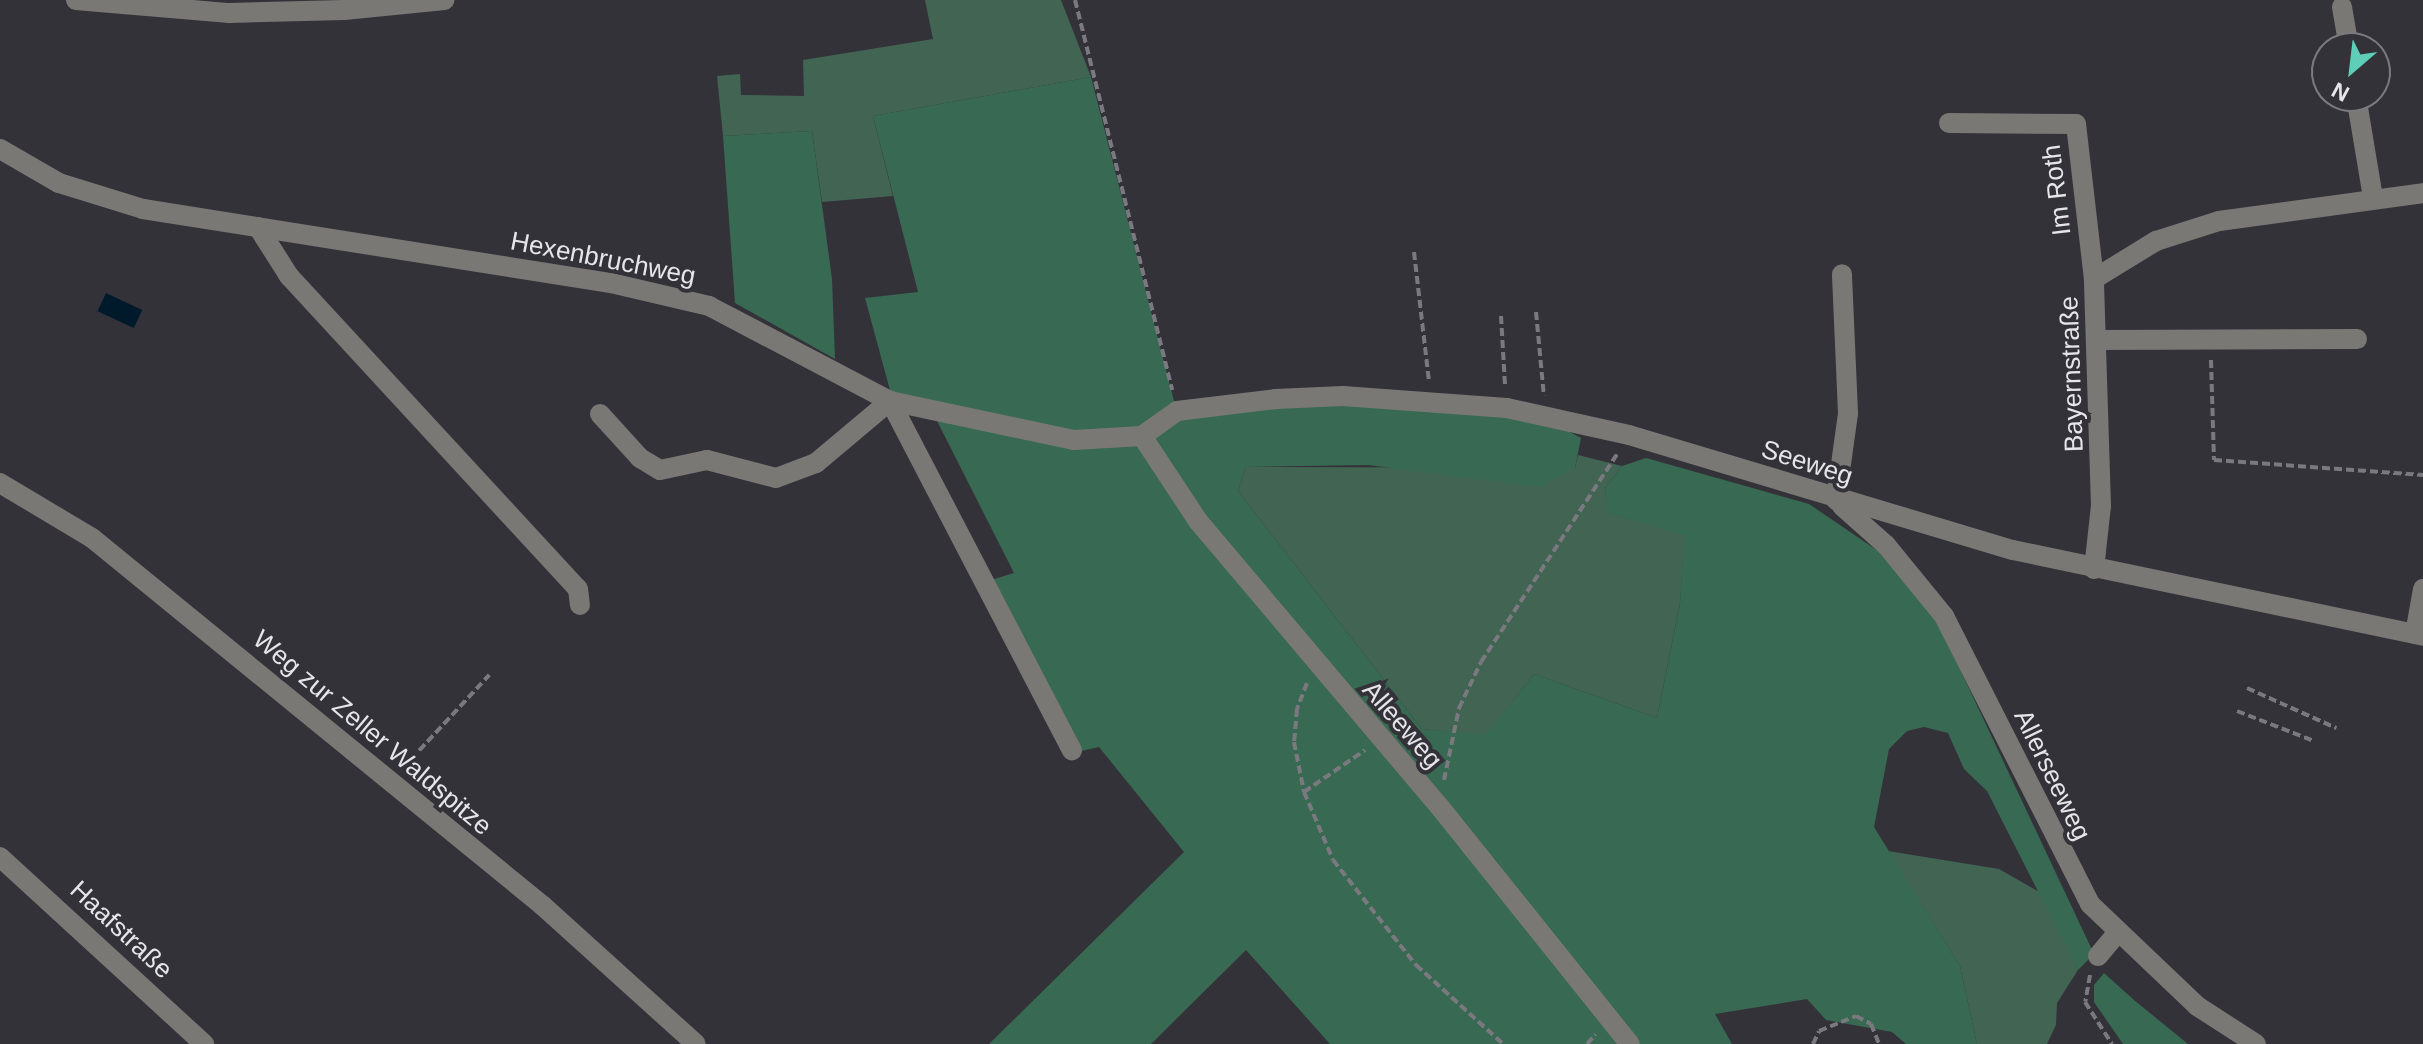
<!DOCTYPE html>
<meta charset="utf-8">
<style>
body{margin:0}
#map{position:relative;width:2423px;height:1044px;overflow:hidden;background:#343239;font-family:Helvetica,sans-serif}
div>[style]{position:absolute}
.green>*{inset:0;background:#416453}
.forest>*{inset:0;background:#386952}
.water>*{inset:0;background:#001a2c;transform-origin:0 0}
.path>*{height:4px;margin-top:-2px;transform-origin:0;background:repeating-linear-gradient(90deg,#7a797f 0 8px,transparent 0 12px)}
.minor>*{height:20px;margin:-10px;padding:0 10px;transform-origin:10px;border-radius:10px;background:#7a7875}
span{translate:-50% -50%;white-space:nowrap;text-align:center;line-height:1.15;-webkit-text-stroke:8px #343239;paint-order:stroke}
.street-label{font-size:26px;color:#e6e5e9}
.north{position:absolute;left:2311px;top:32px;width:80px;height:80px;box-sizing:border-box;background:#343239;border:2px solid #7b7a7f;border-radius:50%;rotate:208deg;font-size:22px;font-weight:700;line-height:32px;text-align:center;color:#e6e5e9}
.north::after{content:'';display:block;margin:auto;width:28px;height:36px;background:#5eceb8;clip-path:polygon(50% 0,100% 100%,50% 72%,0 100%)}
</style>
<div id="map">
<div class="green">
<i style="clip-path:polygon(925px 0,1061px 0,1091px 77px,873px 116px,893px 196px,822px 202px,812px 131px,723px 136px,717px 76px,740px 74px,741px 95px,804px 96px,803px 60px,933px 39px)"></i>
<i style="clip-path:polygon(1578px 455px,1622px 466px,1605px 488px,1609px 513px,1685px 534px,1680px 603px,1657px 718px,1534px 674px,1486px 736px,1422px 729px,1238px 491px,1246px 467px,1575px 468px)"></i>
<i style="clip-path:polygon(1888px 851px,1999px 869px,2043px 894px,2078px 970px,2057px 1003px,2056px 1025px,2047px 1044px,1977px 1044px,1960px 966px)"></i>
</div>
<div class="forest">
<i style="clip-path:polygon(1091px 77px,1178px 417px,1272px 404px,1438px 406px,1553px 423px,1581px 438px,1575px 468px,1542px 487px,1368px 465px,1246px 467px,1238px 491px,1422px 729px,1486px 735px,1534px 674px,1657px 718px,1680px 603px,1684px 535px,1608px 513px,1605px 488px,1622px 466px,1646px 458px,1809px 504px,1878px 551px,1934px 614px,2094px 954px,2078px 970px,1987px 791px,1964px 769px,1948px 733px,1924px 727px,1907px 731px,1889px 749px,1874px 827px,1960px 966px,1977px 1044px,1906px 1044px,1892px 1032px,1826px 1020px,1807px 999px,1715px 1014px,1732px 1044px,1330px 1044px,1246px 950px,1151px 1044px,989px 1044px,1184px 852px,1099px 747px,1077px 752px,988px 581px,1014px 573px,930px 407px,891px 394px,865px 298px,918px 292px,873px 116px)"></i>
<i style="clip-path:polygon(812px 131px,832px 279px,835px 359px,735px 303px,723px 136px)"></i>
<i style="clip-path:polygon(2104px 973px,2134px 1000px,2188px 1044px,2123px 1044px,2094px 1002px,2094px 985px)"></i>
</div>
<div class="water">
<i style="left:106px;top:293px;width:40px;height:20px;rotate:25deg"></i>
</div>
<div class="path">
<i style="left:1075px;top:0;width:402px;rotate:76deg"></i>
<i style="left:1414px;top:252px;width:131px;rotate:83.4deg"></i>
<i style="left:1536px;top:312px;width:84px;rotate:84.6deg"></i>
<i style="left:1501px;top:316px;width:69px;rotate:86.7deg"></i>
<i style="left:2211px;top:360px;width:100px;rotate:88.3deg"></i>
<i style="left:2214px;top:460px;width:210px;rotate:4.1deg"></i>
<i style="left:1307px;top:683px;width:28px;rotate:111deg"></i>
<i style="left:1297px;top:709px;width:33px;rotate:95deg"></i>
<i style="left:1294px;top:742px;width:51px;rotate:78.7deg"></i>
<i style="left:1304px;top:792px;width:74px;rotate:66.9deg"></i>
<i style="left:1333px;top:860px;width:134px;rotate:51.7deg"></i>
<i style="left:1416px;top:965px;width:118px;rotate:42.2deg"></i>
<i style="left:2247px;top:688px;width:98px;rotate:24.2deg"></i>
<i style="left:2237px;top:711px;width:83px;rotate:21.3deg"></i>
<i style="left:403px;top:768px;width:127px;rotate:-47.2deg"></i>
<i style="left:1444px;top:780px;width:74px;rotate:-78.2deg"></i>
<i style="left:1459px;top:708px;width:51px;rotate:-64.4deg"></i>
<i style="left:1481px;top:662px;width:250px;rotate:-56.8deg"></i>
<i style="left:1304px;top:792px;width:74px;rotate:-34.5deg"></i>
<i style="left:2090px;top:975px;width:27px;rotate:100deg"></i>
<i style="left:2085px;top:1002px;width:50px;rotate:57.3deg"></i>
<i style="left:1587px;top:1044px;width:13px;rotate:-48deg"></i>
<i style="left:1813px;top:1044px;width:14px;rotate:-65deg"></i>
<i style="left:1819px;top:1031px;width:40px;rotate:-22deg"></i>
<i style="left:1856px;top:1016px;width:17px;rotate:28deg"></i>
<i style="left:1871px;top:1024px;width:22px;rotate:68deg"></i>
</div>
<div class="minor">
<i style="left:76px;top:0;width:154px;rotate:4.9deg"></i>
<i style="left:229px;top:13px;width:115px;rotate:-1.5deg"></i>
<i style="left:344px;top:10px;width:101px;rotate:-5.7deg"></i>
<i style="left:2342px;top:7px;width:42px;rotate:80.3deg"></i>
<i style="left:2356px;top:96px;width:103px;rotate:80.5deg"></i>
<i style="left:1949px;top:123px;width:127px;rotate:0.5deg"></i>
<i style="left:2076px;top:124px;width:156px;rotate:83.4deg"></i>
<i style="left:0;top:149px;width:68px;rotate:30deg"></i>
<i style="left:59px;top:183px;width:88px;rotate:17.2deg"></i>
<i style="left:143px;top:209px;width:474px;rotate:9deg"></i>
<i style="left:611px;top:283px;width:101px;rotate:13.2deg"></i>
<i style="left:709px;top:306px;width:204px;rotate:27.7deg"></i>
<i style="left:890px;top:401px;width:188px;rotate:12deg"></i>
<i style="left:1074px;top:440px;width:68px;rotate:-3.4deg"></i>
<i style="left:1142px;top:436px;width:43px;rotate:-35.5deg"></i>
<i style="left:1177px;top:411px;width:100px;rotate:-6.9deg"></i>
<i style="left:1276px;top:399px;width:67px;rotate:-2.6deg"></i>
<i style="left:1343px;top:396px;width:164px;rotate:4.2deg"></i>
<i style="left:1507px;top:408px;width:125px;rotate:12.5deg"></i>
<i style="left:1629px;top:435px;width:401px;rotate:16.7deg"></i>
<i style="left:2013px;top:550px;width:419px;rotate:11.8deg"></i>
<i style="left:258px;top:227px;width:58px;rotate:57.7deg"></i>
<i style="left:289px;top:276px;width:426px;rotate:47.3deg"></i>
<i style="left:578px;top:589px;width:16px;rotate:83deg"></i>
<i style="left:2099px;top:340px;width:258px;rotate:-0.2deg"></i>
<i style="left:600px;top:414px;width:59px;rotate:47.7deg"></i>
<i style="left:640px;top:458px;width:23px;rotate:31deg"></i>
<i style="left:660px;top:470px;width:48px;rotate:-12deg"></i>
<i style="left:707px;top:460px;width:71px;rotate:14.6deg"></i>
<i style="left:776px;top:478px;width:43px;rotate:-20.6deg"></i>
<i style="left:816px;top:463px;width:97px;rotate:-40deg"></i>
<i style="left:890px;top:401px;width:394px;rotate:62.5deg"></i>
<i style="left:1142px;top:436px;width:102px;rotate:56.6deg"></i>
<i style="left:1198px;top:521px;width:373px;rotate:49.8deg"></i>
<i style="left:1439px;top:806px;width:305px;rotate:51.3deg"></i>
<i style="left:0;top:483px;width:107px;rotate:30.9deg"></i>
<i style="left:92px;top:538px;width:581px;rotate:39.2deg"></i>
<i style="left:542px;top:905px;width:207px;rotate:42.1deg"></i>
<i style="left:1836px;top:500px;width:88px;rotate:-82.1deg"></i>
<i style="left:1848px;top:413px;width:139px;rotate:-92.5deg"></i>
<i style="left:1842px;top:506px;width:59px;rotate:41.6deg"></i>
<i style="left:1886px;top:545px;width:92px;rotate:50.8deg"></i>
<i style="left:1944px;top:616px;width:323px;rotate:63.1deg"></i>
<i style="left:2090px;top:904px;width:148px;rotate:43.6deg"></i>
<i style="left:2197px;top:1006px;width:70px;rotate:32.8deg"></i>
<i style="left:2094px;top:569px;width:63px;rotate:-83.7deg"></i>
<i style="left:2101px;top:506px;width:227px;rotate:-91.8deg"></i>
<i style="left:2094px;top:279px;width:73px;rotate:-31.5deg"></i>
<i style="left:2156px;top:241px;width:66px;rotate:-17.6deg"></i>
<i style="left:2219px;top:221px;width:206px;rotate:-7.8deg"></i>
<i style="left:2415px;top:634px;width:46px;rotate:-79.9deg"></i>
<i style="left:0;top:857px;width:277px;rotate:42.5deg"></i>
<i style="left:2098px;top:956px;width:30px;rotate:-50deg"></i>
</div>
<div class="street-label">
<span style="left:2057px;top:190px;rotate:-97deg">Im Roth</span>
<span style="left:603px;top:259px;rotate:11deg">Hexenbruchweg</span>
<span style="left:2072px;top:374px;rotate:-92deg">Bayernstraße</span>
<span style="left:1807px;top:463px;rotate:18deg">Seeweg</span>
<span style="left:1402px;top:725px;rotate:49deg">Alleeweg</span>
<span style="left:372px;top:733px;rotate:40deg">Weg zur Zeller Waldspitze</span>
<span style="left:2052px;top:775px;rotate:64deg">Allerseeweg</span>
<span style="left:121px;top:930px;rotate:43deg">Haafstraße</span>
</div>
<div class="north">N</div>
</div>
